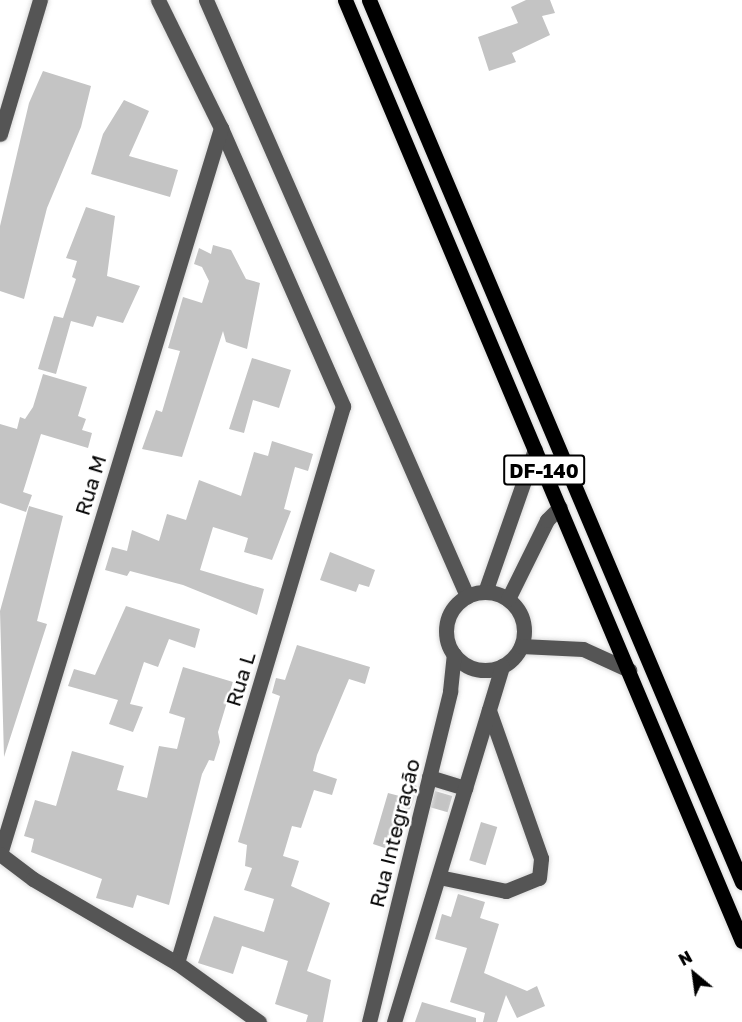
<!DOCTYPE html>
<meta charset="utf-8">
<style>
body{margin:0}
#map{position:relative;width:742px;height:1022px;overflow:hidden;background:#fff;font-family:"Golos Text",sans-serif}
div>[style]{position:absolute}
.building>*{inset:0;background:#c4c4c4;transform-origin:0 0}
.roads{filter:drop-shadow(0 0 2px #dbdbdb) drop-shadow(0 0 2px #dbdbdb)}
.minor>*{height:15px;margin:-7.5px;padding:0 7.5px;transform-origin:7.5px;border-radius:7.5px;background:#555}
.minor>.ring{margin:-7.5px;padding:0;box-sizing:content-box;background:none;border:15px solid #555;border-radius:50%}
.major>*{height:15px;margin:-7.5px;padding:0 7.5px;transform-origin:7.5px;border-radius:7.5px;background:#000}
span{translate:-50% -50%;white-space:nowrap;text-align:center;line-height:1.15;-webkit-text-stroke:5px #fff;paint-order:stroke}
.shield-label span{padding:2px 4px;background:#fff;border:2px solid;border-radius:4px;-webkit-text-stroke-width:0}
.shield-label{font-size:20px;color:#000;font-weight:700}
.street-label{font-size:21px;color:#000}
.north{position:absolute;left:664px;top:944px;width:60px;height:60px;-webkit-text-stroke:4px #fff;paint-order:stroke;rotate:331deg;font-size:16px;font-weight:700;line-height:24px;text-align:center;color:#000}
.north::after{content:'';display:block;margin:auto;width:21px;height:27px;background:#000;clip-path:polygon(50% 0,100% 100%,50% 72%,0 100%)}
</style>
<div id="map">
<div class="building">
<i style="clip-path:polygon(526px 0,550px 0,555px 13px,542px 16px,550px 35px,512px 53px,516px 62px,489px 71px,478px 37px,518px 23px,511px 7px)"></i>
<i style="clip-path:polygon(43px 71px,91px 86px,81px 127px,47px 208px,24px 299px,0 291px,0 226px,29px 103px)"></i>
<i style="clip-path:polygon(124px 100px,149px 111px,129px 156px,178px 170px,170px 197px,91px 174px,103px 134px)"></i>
<i style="clip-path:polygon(86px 207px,115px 216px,107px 276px,140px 286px,123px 323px,97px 316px,93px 327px,71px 321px,56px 374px,38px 369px,54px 316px,63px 318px,76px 279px,72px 277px,77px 261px,66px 258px)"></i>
<i style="clip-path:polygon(213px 245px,231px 250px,246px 279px,260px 283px,247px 349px,226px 342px,223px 331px,182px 457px,142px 449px,156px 410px,162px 412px,180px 351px,168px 348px,183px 297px,202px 303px,209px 281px,202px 267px,194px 264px,199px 248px,211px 254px)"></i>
<i style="clip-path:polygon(252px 358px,291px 370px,279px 408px,253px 400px,244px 433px,229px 429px)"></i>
<i style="clip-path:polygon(43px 374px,87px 387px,78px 416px,86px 419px,82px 430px,92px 433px,88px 448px,41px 434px,23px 492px,32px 495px,26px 512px,0 503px,0 424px,17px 429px,20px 417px,25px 419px,33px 407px)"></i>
<i style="clip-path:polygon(272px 441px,313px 454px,308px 471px,295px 467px,284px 509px,291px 511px,272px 560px,244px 552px,248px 538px,213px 527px,200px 570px,264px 589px,257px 615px,183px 585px,130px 571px,127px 576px,105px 570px,112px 547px,127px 551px,132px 530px,159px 541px,167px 514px,186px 520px,199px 480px,241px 496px,254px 452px,268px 456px)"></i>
<i style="clip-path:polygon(29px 506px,63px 516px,37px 621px,47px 624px,4px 757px,0 611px)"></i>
<i style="clip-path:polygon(330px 552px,375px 570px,369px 587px,359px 584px,356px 592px,320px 580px)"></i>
<i style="clip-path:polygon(126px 606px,200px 629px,195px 648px,169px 639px,158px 667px,144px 662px,130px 704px,143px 707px,133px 732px,109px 724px,118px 700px,68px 686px,74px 669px,95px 675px)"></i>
<i style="clip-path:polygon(297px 645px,370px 667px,365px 684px,349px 679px,317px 755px,313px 771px,337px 779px,332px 795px,314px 790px,301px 828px,292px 826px,283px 856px,299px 861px,291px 886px,330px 903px,307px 971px,331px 980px,323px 1022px,306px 1022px,308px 1015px,275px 1004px,288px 961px,242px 946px,233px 974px,198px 963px,214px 916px,264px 932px,274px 899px,244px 890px,252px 868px,245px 866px,247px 845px,238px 842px,280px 696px,272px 693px,276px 678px,285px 680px)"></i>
<i style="clip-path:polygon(183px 667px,233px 682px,218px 732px,220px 742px,214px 761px,209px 760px,202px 774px,169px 905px,137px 895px,133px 908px,96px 898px,102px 879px,31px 852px,34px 839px,24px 836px,35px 800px,56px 806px,72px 751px,124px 766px,117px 790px,147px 798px,159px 746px,177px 749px,185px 718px,169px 713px)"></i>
<i style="clip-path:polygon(411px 784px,417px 786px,413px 802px,391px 850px,373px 844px,388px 793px,407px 798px)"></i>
<i style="left:435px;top:791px;width:18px;height:17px;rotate:16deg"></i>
<i style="left:481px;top:822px;width:17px;height:40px;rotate:17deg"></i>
<i style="clip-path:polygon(458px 894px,485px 902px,480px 918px,499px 924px,484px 973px,527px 991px,537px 986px,545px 1006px,517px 1018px,506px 995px,497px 1022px,483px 1022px,485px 1013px,450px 1002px,467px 948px,435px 939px,442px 914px,451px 917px)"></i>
<i style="clip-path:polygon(422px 1002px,476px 1018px,476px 1022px,415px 1022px)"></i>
</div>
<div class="roads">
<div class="minor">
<i style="left:158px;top:0;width:143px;rotate:63.8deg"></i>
<i style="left:221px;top:128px;width:304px;rotate:66.3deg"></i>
<i style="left:343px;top:406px;width:581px;rotate:106.6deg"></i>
<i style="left:206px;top:0;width:651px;rotate:66.35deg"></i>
<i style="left:0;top:134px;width:140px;rotate:-73.4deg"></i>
<i style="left:485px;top:592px;width:151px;rotate:-70.7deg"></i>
<i class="ring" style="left:446px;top:592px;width:63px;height:63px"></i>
<i style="left:508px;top:599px;width:88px;rotate:-63.7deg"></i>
<i style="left:547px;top:520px;width:18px;rotate:-45deg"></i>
<i style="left:521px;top:646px;width:62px;rotate:2.8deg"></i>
<i style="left:583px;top:649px;width:51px;rotate:24.5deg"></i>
<i style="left:429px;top:777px;width:38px;rotate:17deg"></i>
<i style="left:0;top:854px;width:759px;rotate:-73.07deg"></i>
<i style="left:0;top:854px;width:41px;rotate:37.1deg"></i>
<i style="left:33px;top:879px;width:167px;rotate:30.3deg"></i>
<i style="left:177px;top:963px;width:101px;rotate:35.7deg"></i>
<i style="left:439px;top:877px;width:68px;rotate:11.8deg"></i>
<i style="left:506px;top:891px;width:35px;rotate:-22deg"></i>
<i style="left:539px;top:878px;width:20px;rotate:-84deg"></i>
<i style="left:541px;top:858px;width:157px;rotate:-109.4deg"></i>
<i style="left:369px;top:1022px;width:341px;rotate:-76.2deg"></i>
<i style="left:450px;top:691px;width:37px;rotate:-84deg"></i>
<i style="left:394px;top:1022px;width:372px;rotate:-73.1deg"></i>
</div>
<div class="major">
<i style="left:345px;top:0;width:1021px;rotate:67.13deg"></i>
<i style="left:369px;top:0;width:958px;rotate:67.08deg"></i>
</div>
</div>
<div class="shield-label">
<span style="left:544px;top:470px">DF-140</span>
</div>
<div class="street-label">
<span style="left:90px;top:485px;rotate:-73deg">Rua M</span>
<span style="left:240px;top:679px;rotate:-73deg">Rua L</span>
<span style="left:394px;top:833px;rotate:-76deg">Rua Integração</span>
</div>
<div class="north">N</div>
</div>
